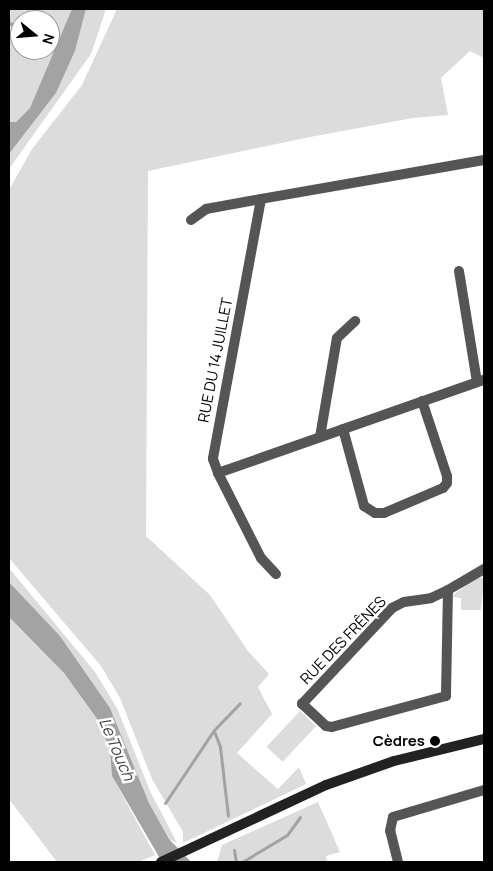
<!DOCTYPE html>
<meta charset="utf-8">
<style>
body{margin:0}
#map{position:relative;width:493px;height:871px;overflow:hidden;background:#fff;font-family:Manrope,sans-serif}
div>[style]{position:absolute}
.green>*{inset:0;background:#dcdcdc;transform-origin:0 0}
.water>*{inset:0;background:#a3a3a3}
.stream>*{height:3px;margin:-1.5px;padding:0 1.5px;transform-origin:1.5px;border-radius:1.5px;background:#a3a3a3}
.minor>*{height:10px;margin:-5px;padding:0 5px;transform-origin:5px;border-radius:5px;background:#555}
.secondary>*{height:10px;margin:-5px;padding:0 5px;transform-origin:5px;border-radius:5px;background:#222}
.dots>*{width:14px;height:14px;translate:-50% -50%;box-sizing:border-box;border:2px solid #fff;border-radius:50%}
span{translate:-50% -50%;white-space:nowrap;text-align:center;line-height:1.15;-webkit-text-stroke:5px #fff;paint-order:stroke}
.street-label{font-size:15px;color:#000}
.poi-label{font-size:15px;color:#000;font-weight:700}
.right{translate:-100% -50%;text-align:right}
.water-label{font-size:16px;color:#444;font-style:italic}
.frame{position:absolute;inset:0;border:10px solid #000;pointer-events:none}
.north{position:absolute;left:10px;top:10px;width:50px;height:50px;box-sizing:border-box;background:#fff;border:1px solid #999;border-radius:50%;rotate:107deg;font-size:14px;font-weight:700;line-height:20px;text-align:center;color:#000}
.north::after{content:'';display:block;margin:auto;width:18px;height:22px;background:#000;clip-path:polygon(50% 0,100% 100%,50% 72%,0 100%)}
</style>
<div id="map">
<div class="green">
<i style="clip-path:polygon(evenodd,9px 9px,72px 9px,39px 90px,30px 108px,16px 122px,9px 122px,9px 9px,20px 20px,50px 20px,50px 50px,20px 50px,20px 20px)"></i>
<i style="clip-path:polygon(86px 9px,106px 9px,91px 54px,9px 169px,9px 154px,56px 93px,75px 51px)"></i>
<i style="clip-path:polygon(117px 9px,484px 9px,484px 58px,470px 51px,441px 78px,448px 115px,413px 118px,310px 137px,148px 171px,146px 536px,210px 595px,248px 651px,269px 674px,258px 687px,272px 714px,237px 753px,278px 789px,299px 767px,306px 784px,183px 843px,183px 832px,152px 779px,120px 698px,101px 666px,9px 558px,9px 190px,32px 149px,82px 85px)"></i>
<i style="clip-path:polygon(9px 568px,95px 672px,117px 708px,150px 791px,177px 843px,169px 839px,149px 803px,110px 708px,60px 636px,9px 582px)"></i>
<i style="clip-path:polygon(477px 578px,484px 578px,481px 610px,461px 610px,461px 598px,453px 597px,454px 594px)"></i>
<i style="clip-path:polygon(9px 617px,64px 673px,100px 723px,110px 751px,112px 776px,155px 855px,138px 862px,57px 862px,9px 799px)"></i>
<i style="left:300px;top:711px;width:22px;height:49px;rotate:43deg"></i>
<i style="clip-path:polygon(318px 802px,340px 852px,326px 856px,327px 862px,217px 862px,222px 845px)"></i>
</div>
<div class="water">
<i style="clip-path:polygon(72px 9px,86px 9px,75px 51px,56px 93px,9px 154px,9px 122px,16px 122px,30px 108px)"></i>
<i style="clip-path:polygon(9px 582px,60px 636px,110px 708px,149px 803px,169px 839px,191px 862px,162px 862px,112px 776px,110px 751px,100px 723px,64px 673px,9px 617px)"></i>
</div>
<div class="stream">
<i style="left:9px;top:23px;width:12px;rotate:20deg"></i>
<i style="left:50px;top:39px;width:12px;rotate:20deg"></i>
<i style="left:214px;top:731px;width:17px;rotate:69deg"></i>
<i style="left:220px;top:747px;width:69px;rotate:83.4deg"></i>
<i style="left:165px;top:803px;width:88px;rotate:-56.1deg"></i>
<i style="left:214px;top:730px;width:37px;rotate:-46deg"></i>
<i style="left:234px;top:850px;width:12px;rotate:81deg"></i>
<i style="left:242px;top:862px;width:52px;rotate:-31deg"></i>
<i style="left:287px;top:835px;width:22px;rotate:-54deg"></i>
</div>
<div class="minor">
<i style="left:484px;top:160px;width:226px;rotate:170.1deg"></i>
<i style="left:261px;top:199px;width:264px;rotate:100.5deg"></i>
<i style="left:213px;top:459px;width:15px;rotate:70deg"></i>
<i style="left:218px;top:473px;width:282px;rotate:-19.3deg"></i>
<i style="left:191px;top:220px;width:19px;rotate:-36deg"></i>
<i style="left:206px;top:209px;width:56px;rotate:-10.3deg"></i>
<i style="left:459px;top:271px;width:112px;rotate:80.8deg"></i>
<i style="left:343px;top:429px;width:80px;rotate:74.7deg"></i>
<i style="left:364px;top:506px;width:13px;rotate:32deg"></i>
<i style="left:375px;top:513px;width:9px"></i>
<i style="left:384px;top:513px;width:64px;rotate:-23deg"></i>
<i style="left:443px;top:488px;width:6px;rotate:-51deg"></i>
<i style="left:447px;top:483px;width:7px;rotate:-90deg"></i>
<i style="left:447px;top:476px;width:79px;rotate:-108.4deg"></i>
<i style="left:320px;top:437px;width:100px;rotate:-80.3deg"></i>
<i style="left:337px;top:338px;width:25px;rotate:-43deg"></i>
<i style="left:218px;top:473px;width:95px;rotate:63.2deg"></i>
<i style="left:261px;top:558px;width:22px;rotate:47deg"></i>
<i style="left:448px;top:590px;width:106px;rotate:91.1deg"></i>
<i style="left:446px;top:696px;width:118px;rotate:164.8deg"></i>
<i style="left:332px;top:727px;width:6px;rotate:-171deg"></i>
<i style="left:326px;top:726px;width:33px;rotate:-137deg"></i>
<i style="left:302px;top:704px;width:132px;rotate:-46.8deg"></i>
<i style="left:392px;top:608px;width:13px;rotate:-27deg"></i>
<i style="left:404px;top:602px;width:27px;rotate:-8deg"></i>
<i style="left:431px;top:598px;width:19px;rotate:-25deg"></i>
<i style="left:448px;top:590px;width:42px;rotate:-30.3deg"></i>
<i style="left:398px;top:862px;width:32px;rotate:-104deg"></i>
<i style="left:390px;top:831px;width:14px;rotate:-78deg"></i>
<i style="left:393px;top:817px;width:95px;rotate:-16.5deg"></i>
</div>
<div class="secondary">
<i style="left:161px;top:862px;width:182px;rotate:-25deg"></i>
<i style="left:326px;top:785px;width:72px;rotate:-19.4deg"></i>
<i style="left:394px;top:761px;width:93px;rotate:-13.7deg"></i>
</div>
<div class="dots">
<i style="left:435px;top:741px;background:#000"></i>
</div>
<div class="street-label">
<span style="left:215px;top:360px;rotate:-79deg">RUE DU 14 JUILLET</span>
<span style="left:343px;top:640px;rotate:-46deg">RUE DES FRÊNES</span>
</div>
<div class="poi-label">
<span class="right" style="left:425px;top:741px">Cèdres</span>
</div>
<div class="water-label">
<span style="left:117px;top:749px;rotate:67deg">Le Touch</span>
</div>
<div class="frame"></div>
<div class="north">N</div>
</div>
